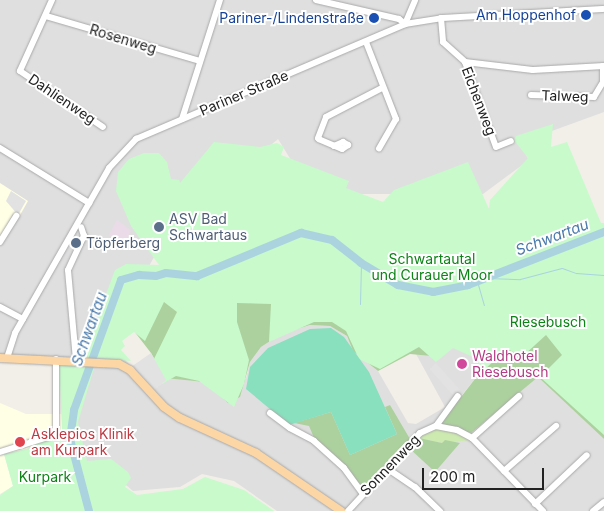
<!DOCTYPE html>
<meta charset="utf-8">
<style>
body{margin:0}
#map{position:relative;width:604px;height:511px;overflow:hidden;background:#f2efe9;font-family:Inter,sans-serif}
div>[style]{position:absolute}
.residential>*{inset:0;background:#e0dfdf}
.industrial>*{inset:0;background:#ebdbe8}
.education>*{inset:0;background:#ffffe5}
.grass>*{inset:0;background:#cdebb0}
.forest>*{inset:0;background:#add19e}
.park>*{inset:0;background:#c8facc}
.pitch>*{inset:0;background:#88e0be}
.parking>*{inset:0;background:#e2e2e2;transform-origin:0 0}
.stream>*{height:1px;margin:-0.5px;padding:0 0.5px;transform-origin:0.5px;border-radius:0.5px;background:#aad3df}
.river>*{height:8px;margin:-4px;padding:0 4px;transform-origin:4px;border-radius:4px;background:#aad3df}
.roads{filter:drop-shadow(0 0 1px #a9a9a9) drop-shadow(0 0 1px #a9a9a9)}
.minor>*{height:6px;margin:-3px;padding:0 3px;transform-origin:3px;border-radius:3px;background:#fff}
.major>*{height:8px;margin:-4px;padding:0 4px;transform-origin:4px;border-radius:4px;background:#fcd6a4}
.dots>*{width:14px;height:14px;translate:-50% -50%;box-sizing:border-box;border:2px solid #fff;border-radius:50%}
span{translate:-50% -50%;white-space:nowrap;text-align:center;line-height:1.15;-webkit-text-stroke:4px #fff;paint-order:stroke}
.transit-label{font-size:14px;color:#164399}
.right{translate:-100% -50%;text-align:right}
.street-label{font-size:14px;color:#222}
.service-label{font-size:14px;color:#4e5e75}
.left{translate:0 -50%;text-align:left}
.park-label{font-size:14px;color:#0c8416}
.hotel-label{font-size:14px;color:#b23c85}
.health-label{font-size:14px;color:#be3a42}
.water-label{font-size:15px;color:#4a7aab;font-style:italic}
.scale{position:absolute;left:422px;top:468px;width:122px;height:22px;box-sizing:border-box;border:2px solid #222;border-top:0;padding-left:6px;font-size:15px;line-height:18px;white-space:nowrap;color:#222;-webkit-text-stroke:4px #fff;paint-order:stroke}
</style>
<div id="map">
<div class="residential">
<i style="clip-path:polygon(0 0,604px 0,604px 112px,519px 143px,529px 160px,483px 194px,348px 194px,299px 173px,278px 139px,169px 231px,97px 357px,121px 356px,154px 389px,170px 377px,246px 379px,250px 362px,261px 347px,281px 334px,310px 325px,330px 326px,347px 336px,353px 351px,378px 371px,408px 423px,416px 424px,445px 407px,416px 354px,431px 356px,453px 347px,469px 353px,485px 366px,440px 423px,471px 433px,538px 376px,604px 439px,604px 511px,277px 511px,234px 481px,202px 474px,180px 487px,133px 491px,106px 468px,93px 470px,69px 439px,86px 359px,0 355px)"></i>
</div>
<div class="industrial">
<i style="clip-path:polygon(117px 220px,131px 231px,121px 249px,112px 245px,115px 239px,109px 235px)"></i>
</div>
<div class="education">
<i style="clip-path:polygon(0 183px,28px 201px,19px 217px,13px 214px,0 237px)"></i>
<i style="clip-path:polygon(0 403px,26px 414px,62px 414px,62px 431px,27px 449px,4px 454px,13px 486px,0 494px)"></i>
</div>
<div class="grass">
<i style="clip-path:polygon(446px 428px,472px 440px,442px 443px,419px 438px,429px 430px)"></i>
</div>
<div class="forest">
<i style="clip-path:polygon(604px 267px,604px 439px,538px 377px,471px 433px,440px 424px,485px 366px,469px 353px,453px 347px,431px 356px,410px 354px,378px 371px,353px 351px,347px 336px,330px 326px,310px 325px,281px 334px,261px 347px,250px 362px,240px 397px,228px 403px,205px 382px,165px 378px,151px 353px,134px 331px,162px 298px)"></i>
<i style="clip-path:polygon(390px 405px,410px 439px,364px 488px,315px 440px,309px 426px,294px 423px,331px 412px,350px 455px,397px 434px,385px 407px)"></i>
<i style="clip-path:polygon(419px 438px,442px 443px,445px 440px,460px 443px,435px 472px,410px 449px)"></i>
</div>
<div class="park">
<i style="clip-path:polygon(553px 124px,551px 147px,567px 142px,601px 223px,604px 223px,604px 435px,540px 377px,562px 355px,546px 335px,523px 356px,507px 349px,484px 370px,475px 358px,453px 348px,436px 362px,419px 347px,380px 369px,359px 359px,346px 331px,332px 322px,314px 322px,269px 342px,271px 304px,237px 303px,237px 322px,249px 360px,244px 384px,234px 407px,199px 381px,176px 376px,162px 384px,153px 361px,177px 312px,164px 302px,145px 341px,134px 332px,122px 341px,125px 346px,121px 350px,131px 361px,97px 358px,78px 422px,87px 461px,111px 459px,128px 472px,131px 478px,125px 487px,137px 495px,183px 489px,205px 477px,244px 490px,274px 511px,0 511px,0 495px,13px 486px,4px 454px,27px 449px,62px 431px,59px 359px,82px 359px,115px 270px,126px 264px,159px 265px,131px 226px,116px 191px,118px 172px,129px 159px,144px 153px,159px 153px,167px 162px,171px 179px,179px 180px,180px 183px,214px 142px,260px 147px,277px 143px,284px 147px,281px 155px,349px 181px,346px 188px,383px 202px,394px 190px,468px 162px,489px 209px,490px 200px,528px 158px,514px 140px,516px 136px)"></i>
</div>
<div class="pitch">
<i style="clip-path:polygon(331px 328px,344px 337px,369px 372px,397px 434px,350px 455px,331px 412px,289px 425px,246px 389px,250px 367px,268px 348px,310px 329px)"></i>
</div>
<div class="parking">
<i style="clip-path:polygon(11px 191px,26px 201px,18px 215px,6px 201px)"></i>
<i style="clip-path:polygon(151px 353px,166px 380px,154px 390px,131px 367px)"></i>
<i style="left:436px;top:363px;width:36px;height:9px;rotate:48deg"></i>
</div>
<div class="stream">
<i style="left:485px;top:278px;width:35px;rotate:2deg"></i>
<i style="left:520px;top:279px;width:43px;rotate:-14.7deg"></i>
<i style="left:562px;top:268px;width:15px;rotate:20deg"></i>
<i style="left:576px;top:273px;width:28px;rotate:4deg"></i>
<i style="left:477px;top:281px;width:25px;rotate:74deg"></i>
<i style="left:360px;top:304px;width:41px;rotate:-88.6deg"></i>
</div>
<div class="river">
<i style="left:89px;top:511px;width:74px;rotate:-104.8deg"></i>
<i style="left:70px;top:439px;width:29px;rotate:-82deg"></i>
<i style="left:74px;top:410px;width:138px;rotate:-70.1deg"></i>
<i style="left:121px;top:280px;width:19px;rotate:-16deg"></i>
<i style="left:139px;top:275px;width:17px;rotate:3deg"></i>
<i style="left:156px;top:276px;width:10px;rotate:-17deg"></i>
<i style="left:166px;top:273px;width:31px;rotate:6deg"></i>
<i style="left:197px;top:276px;width:113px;rotate:-22.5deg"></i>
<i style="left:301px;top:233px;width:32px;rotate:13deg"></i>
<i style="left:332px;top:240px;width:37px;rotate:38deg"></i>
<i style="left:361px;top:263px;width:43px;rotate:30.7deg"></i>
<i style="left:398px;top:285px;width:36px;rotate:11deg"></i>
<i style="left:433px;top:292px;width:36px;rotate:-11deg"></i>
<i style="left:468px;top:285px;width:146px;rotate:-21.3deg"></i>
</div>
<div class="roads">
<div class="minor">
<i style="left:52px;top:0;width:78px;rotate:114.3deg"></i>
<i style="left:20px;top:71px;width:100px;rotate:34deg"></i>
<i style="left:316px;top:0;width:85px;rotate:12.9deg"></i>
<i style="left:399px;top:19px;width:8px;rotate:40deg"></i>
<i style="left:46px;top:16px;width:160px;rotate:16.3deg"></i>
<i style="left:441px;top:18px;width:24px;rotate:85deg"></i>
<i style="left:443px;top:42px;width:30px;rotate:42deg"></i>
<i style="left:465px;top:62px;width:90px;rotate:70deg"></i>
<i style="left:496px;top:147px;width:16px;rotate:-22deg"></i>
<i style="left:405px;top:24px;width:26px;rotate:-67deg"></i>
<i style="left:366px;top:42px;width:83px;rotate:68.7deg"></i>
<i style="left:396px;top:119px;width:34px;rotate:120deg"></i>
<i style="left:465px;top:62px;width:68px;rotate:6.7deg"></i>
<i style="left:533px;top:70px;width:71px;rotate:-3.2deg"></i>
<i style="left:531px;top:95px;width:63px;rotate:1.8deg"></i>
<i style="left:594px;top:97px;width:17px;rotate:-59deg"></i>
<i style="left:603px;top:82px;width:16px;rotate:-90deg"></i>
<i style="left:182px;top:119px;width:125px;rotate:-72.3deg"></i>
<i style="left:334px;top:146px;width:10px;rotate:-24deg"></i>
<i style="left:343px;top:142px;width:6px;rotate:31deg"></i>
<i style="left:348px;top:145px;width:7px;rotate:146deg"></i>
<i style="left:342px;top:149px;width:25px;rotate:-157deg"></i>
<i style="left:319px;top:139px;width:1px;rotate:-135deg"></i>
<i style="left:318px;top:138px;width:22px;rotate:-69deg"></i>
<i style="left:326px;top:117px;width:63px;rotate:-27.4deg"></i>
<i style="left:0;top:148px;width:105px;rotate:31.7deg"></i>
<i style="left:0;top:242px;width:31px;rotate:-58deg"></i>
<i style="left:0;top:307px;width:26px;rotate:28deg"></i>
<i style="left:7px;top:358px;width:26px;rotate:-72deg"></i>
<i style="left:15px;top:333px;width:190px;rotate:-60.3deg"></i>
<i style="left:109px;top:168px;width:40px;rotate:-47deg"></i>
<i style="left:136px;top:139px;width:293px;rotate:-23.1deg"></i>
<i style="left:405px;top:24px;width:36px;rotate:-9deg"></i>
<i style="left:441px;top:18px;width:163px;rotate:-3.2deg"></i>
<i style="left:76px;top:360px;width:90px;rotate:-95.1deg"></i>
<i style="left:68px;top:270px;width:38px;rotate:-65deg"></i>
<i style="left:84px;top:236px;width:9px;rotate:-108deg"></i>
<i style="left:270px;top:413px;width:25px;rotate:37deg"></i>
<i style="left:290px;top:428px;width:27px;rotate:28deg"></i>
<i style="left:314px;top:441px;width:40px;rotate:42deg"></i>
<i style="left:344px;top:468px;width:31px;rotate:54deg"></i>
<i style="left:436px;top:426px;width:37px;rotate:-54deg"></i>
<i style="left:472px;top:438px;width:63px;rotate:-41.8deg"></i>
<i style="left:0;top:452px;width:50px;rotate:-17.4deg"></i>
<i style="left:48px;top:437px;width:11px;rotate:-45deg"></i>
<i style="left:56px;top:429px;width:70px;rotate:-90deg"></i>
<i style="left:388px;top:469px;width:32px;rotate:34deg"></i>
<i style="left:415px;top:487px;width:35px;rotate:44deg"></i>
<i style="left:504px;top:471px;width:69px;rotate:-40.9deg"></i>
<i style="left:535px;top:504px;width:71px;rotate:-43.3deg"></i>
<i style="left:348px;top:511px;width:106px;rotate:-47.3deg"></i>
<i style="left:420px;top:433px;width:17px;rotate:-24deg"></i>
<i style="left:436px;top:426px;width:21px;rotate:11deg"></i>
<i style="left:457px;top:430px;width:17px;rotate:28deg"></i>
<i style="left:472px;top:438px;width:102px;rotate:45.8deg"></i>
<i style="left:593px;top:511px;width:14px;rotate:-39deg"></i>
</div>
<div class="major">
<i style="left:0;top:358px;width:119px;rotate:2.9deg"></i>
<i style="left:119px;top:364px;width:13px;rotate:29deg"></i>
<i style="left:130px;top:370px;width:50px;rotate:47.4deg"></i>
<i style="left:164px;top:407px;width:19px;rotate:35deg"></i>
<i style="left:180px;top:418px;width:84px;rotate:24.7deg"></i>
<i style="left:256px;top:453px;width:103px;rotate:34.3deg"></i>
</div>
</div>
<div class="dots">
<i style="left:586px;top:15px;background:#1a4fb4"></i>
<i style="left:374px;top:18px;background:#1a4fb4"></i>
<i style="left:159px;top:227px;background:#5c6f8a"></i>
<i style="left:76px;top:243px;background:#5c6f8a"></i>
<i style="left:462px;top:364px;background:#d1479c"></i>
<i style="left:20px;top:442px;background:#e0444e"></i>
</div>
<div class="transit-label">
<span class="right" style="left:576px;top:15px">Am Hoppenhof</span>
<span class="right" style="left:364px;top:18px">Pariner-/Lindenstraße</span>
</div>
<div class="street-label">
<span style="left:123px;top:39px;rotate:17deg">Rosenweg</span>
<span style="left:244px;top:93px;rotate:-23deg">Pariner Straße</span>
<span style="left:565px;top:96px;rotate:2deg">Talweg</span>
<span style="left:62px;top:99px;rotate:34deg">Dahlienweg</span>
<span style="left:479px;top:101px;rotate:69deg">Eichenweg</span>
<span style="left:390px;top:465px;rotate:-46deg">Sonnenweg</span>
</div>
<div class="service-label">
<span class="left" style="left:169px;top:227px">ASV Bad<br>Schwartaus</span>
<span class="left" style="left:86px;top:243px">Töpferberg</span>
</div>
<div class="park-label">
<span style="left:432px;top:267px">Schwartautal<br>und Curauer Moor</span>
<span style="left:548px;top:322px">Riesebusch</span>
<span style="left:45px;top:477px">Kurpark</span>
</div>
<div class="hotel-label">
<span class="left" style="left:472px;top:364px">Waldhotel<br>Riesebusch</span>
</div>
<div class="health-label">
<span class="left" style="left:31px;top:442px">Asklepios Klinik<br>am Kurpark</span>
</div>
<div class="water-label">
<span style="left:552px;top:237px;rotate:-21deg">Schwartau</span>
<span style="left:89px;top:329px;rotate:-70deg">Schwartau</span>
</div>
<div class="scale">200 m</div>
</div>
